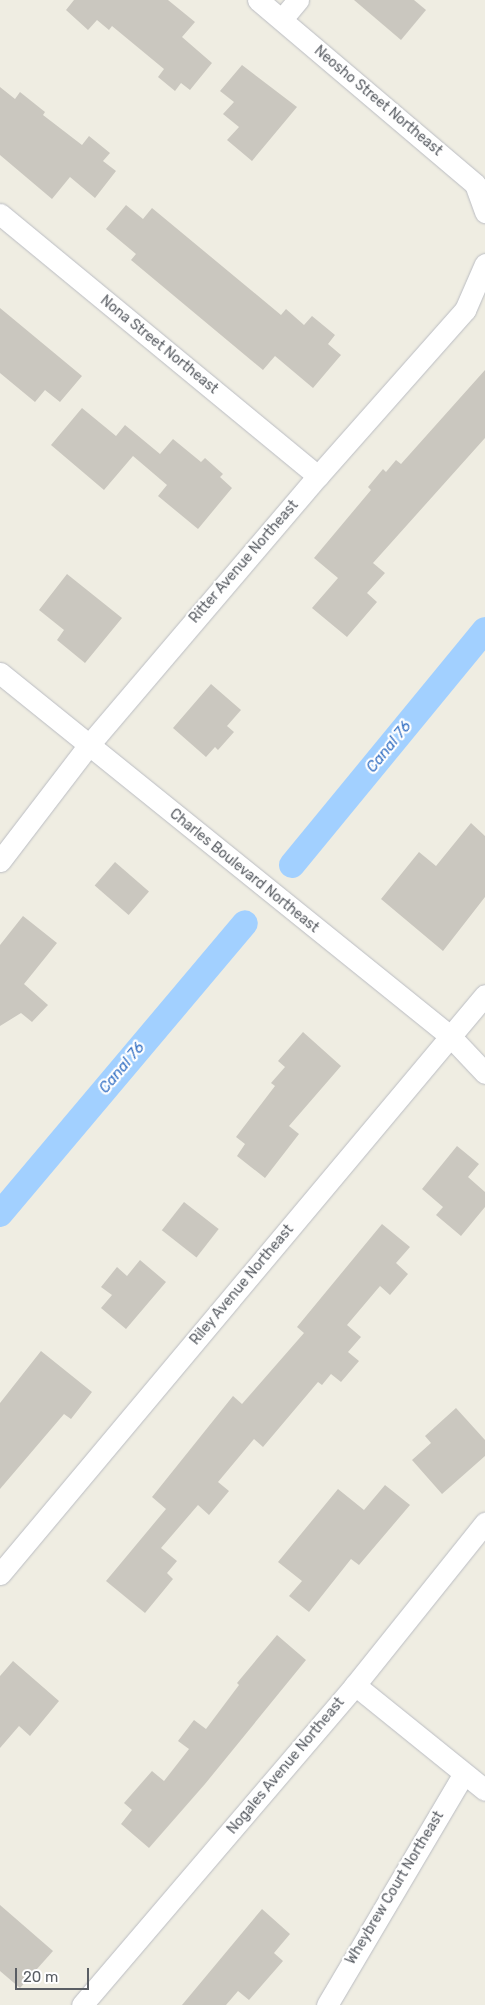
<!DOCTYPE html>
<style>
body{margin:0}
#map{position:relative;width:485px;height:2005px;overflow:hidden;background:#efede2;font-family:Rubik,sans-serif}
div>[style]{position:absolute}
.canal>*{height:26px;margin:-13px;padding:0 13px;transform-origin:13px;border-radius:13px;background:#a2d0ff}
.building>*{inset:0;background:#cac7bf;transform-origin:0 0}
.roads{filter:drop-shadow(0 0 1px #babcc2) drop-shadow(0 0 1px #babcc2)}
.street>*{height:21px;margin:-10.5px;padding:0 10.5px;transform-origin:10.5px;border-radius:10.5px;background:#fff}
span{translate:-50% -50%;white-space:nowrap;text-align:center;line-height:1.15;-webkit-text-stroke:4.5px #fff;paint-order:stroke}
.street-label{font-size:14px;color:#5a5e64}
.water-label{font-size:15px;color:#3772c4;font-style:italic}
.scale{position:absolute;left:15px;top:1968px;width:74px;height:22px;box-sizing:border-box;border:2px solid #5a5e64;border-top:0;padding-left:6px;font-size:15px;line-height:18px;white-space:nowrap;color:#5a5e64;-webkit-text-stroke:4px #fff;paint-order:stroke}
</style>
<div id="map">
<div class="canal">
<i style="left:292px;top:865px;width:304px;rotate:-50.6deg"></i>
<i style="left:0;top:1214px;width:380px;rotate:-49.9deg"></i>
</div>
<div class="building">
<i style="clip-path:polygon(74px 0,168px 0,195px 22px,182px 37px,212px 63px,190px 90px,181px 83px,175px 91px,158px 77px,164px 69px,112px 26px,109px 30px,97px 20px,88px 30px,66px 10px)"></i>
<i style="clip-path:polygon(354px 0,414px 0,426px 10px,401px 40px)"></i>
<i style="clip-path:polygon(242px 65px,297px 107px,252px 161px,227px 140px,239px 127px,223px 114px,234px 102px,220px 91px)"></i>
<i style="clip-path:polygon(0 87px,15px 99px,20px 92px,45px 112px,43px 115px,82px 145px,89px 136px,110px 153px,103px 161px,116px 171px,95px 198px,70px 177px,52px 199px,0 155px)"></i>
<i style="clip-path:polygon(126px 205px,143px 219px,152px 208px,281px 315px,286px 309px,304px 325px,312px 316px,335px 335px,328px 344px,341px 355px,313px 388px,275px 356px,263px 370px,131px 260px,136px 254px,106px 229px)"></i>
<i style="clip-path:polygon(0 308px,82px 376px,60px 402px,45px 390px,35px 402px,0 373px)"></i>
<i style="clip-path:polygon(485px 370px,485px 438px,373px 563px,385px 573px,367px 593px,377px 602px,347px 637px,312px 608px,338px 578px,314px 558px,371px 490px,368px 487px,383px 469px,386px 472px,396px 460px,401px 464px)"></i>
<i style="clip-path:polygon(82px 408px,116px 436px,125px 425px,160px 454px,173px 439px,201px 462px,205px 458px,223px 474px,220px 477px,232px 488px,198px 529px,158px 496px,167px 485px,133px 456px,104px 490px,51px 445px)"></i>
<i style="clip-path:polygon(67px 574px,122px 618px,85px 663px,57px 640px,64px 630px,39px 610px)"></i>
<i style="clip-path:polygon(211px 684px,241px 710px,227px 726px,234px 732px,218px 750px,215px 747px,206px 757px,173px 728px)"></i>
<i style="clip-path:polygon(471px 823px,485px 836px,485px 897px,443px 951px,381px 899px,419px 852px,436px 866px)"></i>
<i style="left:115px;top:862px;width:45px;height:31px;rotate:41deg"></i>
<i style="clip-path:polygon(23px 916px,57px 943px,24px 984px,48px 1005px,32px 1022px,21px 1013px,0 1026px,0 945px)"></i>
<i style="clip-path:polygon(303px 1032px,341px 1066px,289px 1126px,299px 1134px,265px 1178px,237px 1156px,245px 1144px,236px 1137px,275px 1086px,271px 1083px,285px 1067px,278px 1061px)"></i>
<i style="clip-path:polygon(457px 1146px,479px 1164px,468px 1177px,485px 1192px,485px 1207px,461px 1236px,436px 1215px,443px 1207px,422px 1189px)"></i>
<i style="left:184px;top:1202px;width:44px;height:36px;rotate:38deg"></i>
<i style="clip-path:polygon(382px 1224px,410px 1247px,396px 1263px,408px 1274px,390px 1295px,380px 1286px,347px 1325px,361px 1337px,348px 1352px,359px 1361px,341px 1382px,331px 1374px,322px 1385px,318px 1382px,263px 1447px,254px 1439px,218px 1482px,229px 1491px,209px 1515px,198px 1505px,161px 1548px,177px 1561px,167px 1573px,173px 1579px,145px 1613px,106px 1581px,166px 1509px,152px 1497px,233px 1396px,242px 1404px,304px 1333px,297px 1327px)"></i>
<i style="clip-path:polygon(140px 1260px,166px 1282px,126px 1329px,101px 1308px,112px 1295px,101px 1287px,117px 1267px,127px 1276px)"></i>
<i style="clip-path:polygon(41px 1351px,92px 1392px,71px 1419px,64px 1414px,0 1489px,0 1403px)"></i>
<i style="clip-path:polygon(456px 1408px,485px 1440px,485px 1456px,442px 1494px,412px 1460px,431px 1443px,425px 1436px)"></i>
<i style="clip-path:polygon(385px 1485px,410px 1505px,359px 1565px,351px 1559px,309px 1612px,289px 1596px,302px 1581px,278px 1562px,338px 1489px,364px 1510px)"></i>
<i style="clip-path:polygon(277px 1635px,306px 1660px,205px 1784px,149px 1848px,121px 1824px,132px 1810px,124px 1803px,152px 1771px,164px 1781px,189px 1749px,178px 1741px,194px 1720px,206px 1729px,239px 1685px,237px 1683px)"></i>
<i style="clip-path:polygon(13px 1661px,59px 1701px,30px 1736px,19px 1726px,0 1748px,0 1676px)"></i>
<i style="clip-path:polygon(0 1905px,53px 1951px,20px 1988px,0 1971px)"></i>
<i style="clip-path:polygon(262px 1909px,290px 1934px,274px 1953px,283px 1961px,249px 2000px,238px 1991px,226px 2005px,182px 2005px)"></i>
</div>
<div class="roads">
<div class="street">
<i style="left:258px;top:0;width:285px;rotate:40.3deg"></i>
<i style="left:475px;top:184px;width:30px;rotate:70deg"></i>
<i style="left:282px;top:19px;width:25px;rotate:-50deg"></i>
<i style="left:0;top:214px;width:412px;rotate:39.5deg"></i>
<i style="left:0;top:673px;width:578px;rotate:38.89deg"></i>
<i style="left:450px;top:1036px;width:51px;rotate:46.6deg"></i>
<i style="left:0;top:861px;width:145px;rotate:-52.6deg"></i>
<i style="left:88px;top:746px;width:355px;rotate:-49.6deg"></i>
<i style="left:318px;top:476px;width:222px;rotate:-48.5deg"></i>
<i style="left:465px;top:310px;width:50px;rotate:-66.5deg"></i>
<i style="left:0;top:1574px;width:755px;rotate:-50.05deg"></i>
<i style="left:355px;top:1685px;width:167px;rotate:38.9deg"></i>
<i style="left:82px;top:2005px;width:421px;rotate:-49.5deg"></i>
<i style="left:355px;top:1685px;width:208px;rotate:-51.3deg"></i>
<i style="left:327px;top:2005px;width:269px;rotate:-59.4deg"></i>
</div>
</div>
<div class="street-label">
<span style="left:378px;top:101px;rotate:40deg">Neosho Street Northeast</span>
<span style="left:159px;top:345px;rotate:39deg">Nona Street Northeast</span>
<span style="left:244px;top:562px;rotate:-49deg">Ritter Avenue Northeast</span>
<span style="left:244px;top:871px;rotate:39deg">Charles Boulevard Northeast</span>
<span style="left:242px;top:1285px;rotate:-50deg">Riley Avenue Northeast</span>
<span style="left:286px;top:1766px;rotate:-50deg">Nogales Avenue Northeast</span>
<span style="left:395px;top:1888px;rotate:-59deg">Wheybrew Court Northeast</span>
</div>
<div class="water-label">
<span style="left:389px;top:747px;rotate:-51deg">Canal 76</span>
<span style="left:122px;top:1068px;rotate:-50deg">Canal 76</span>
</div>
<div class="scale">20 m</div>
</div>
